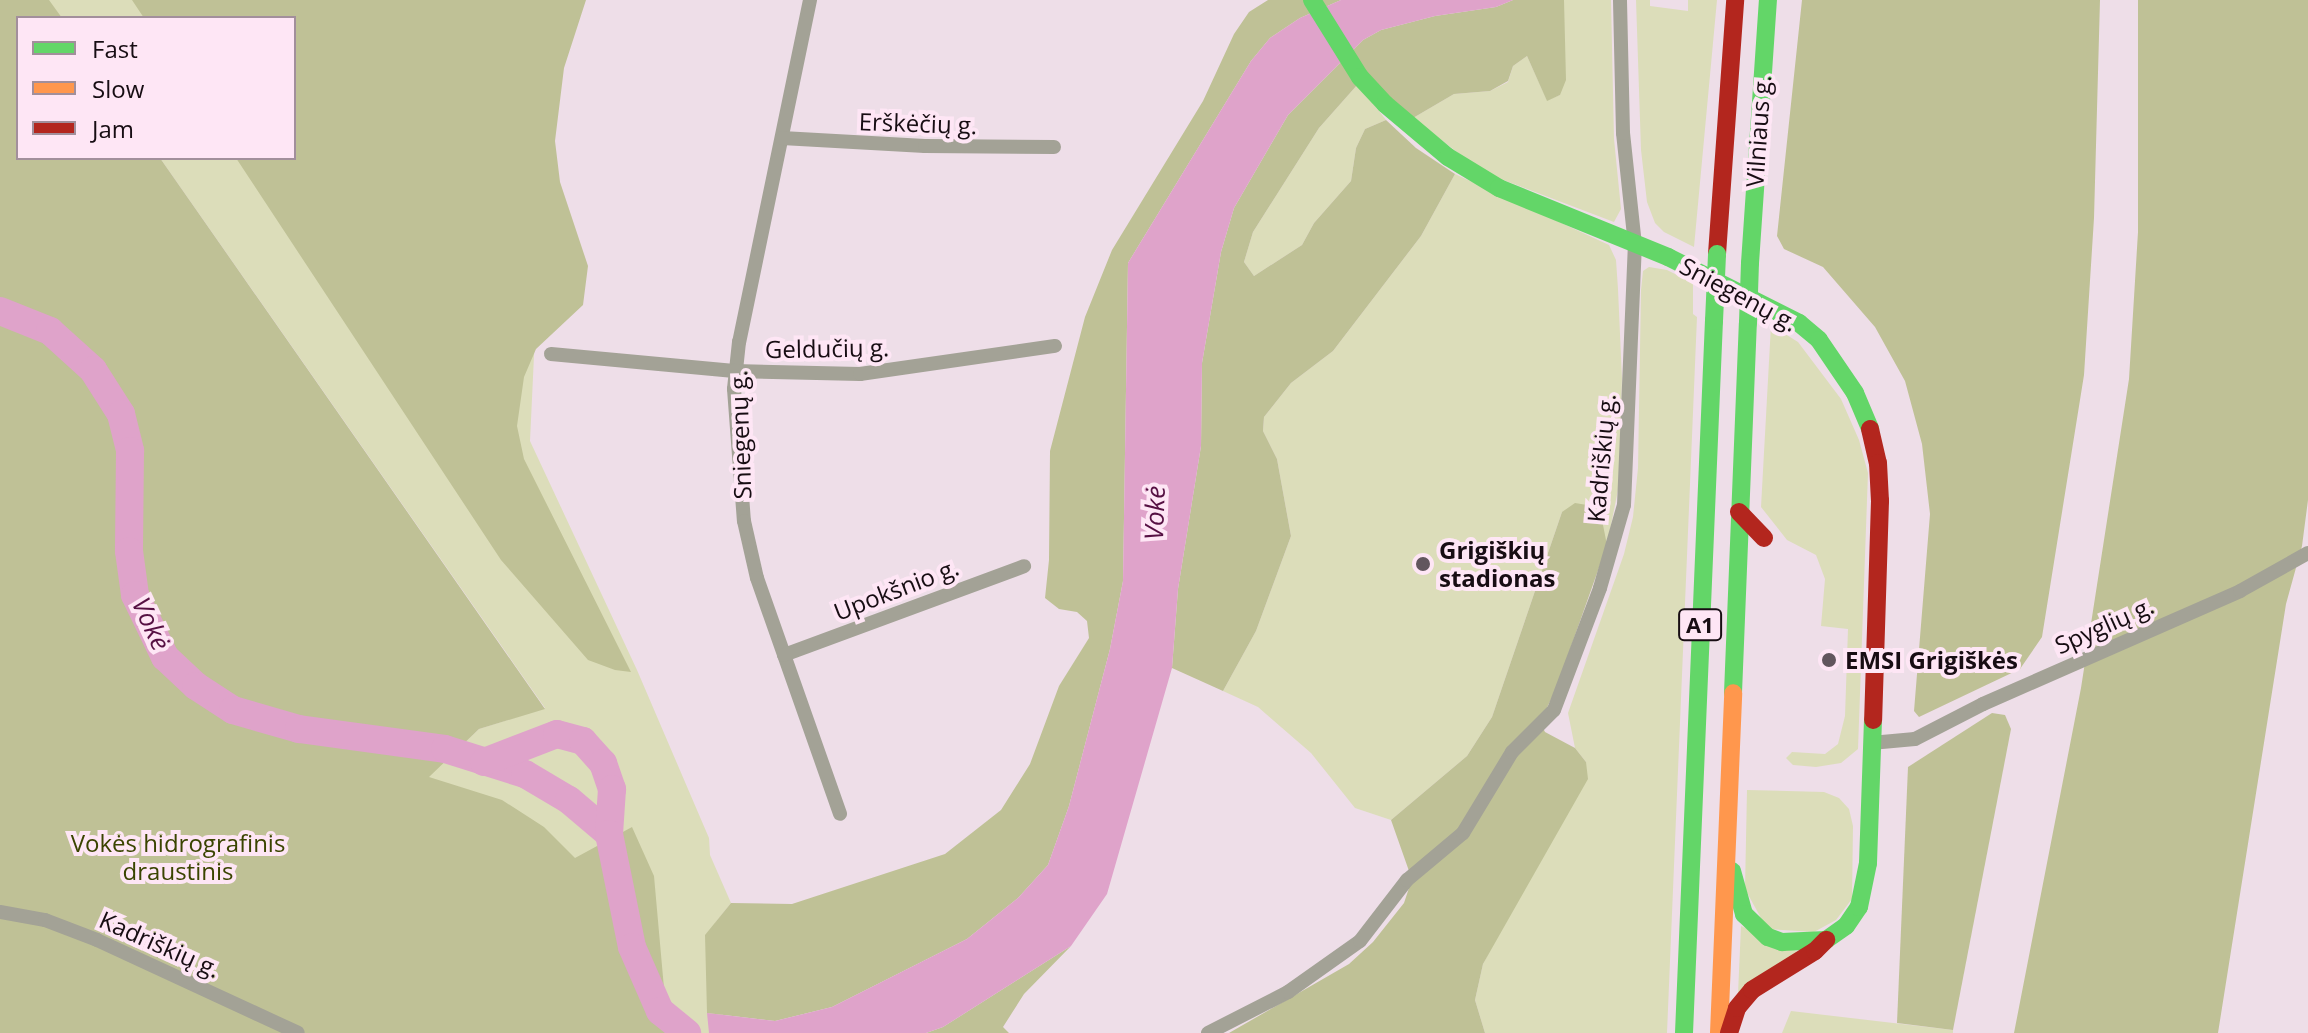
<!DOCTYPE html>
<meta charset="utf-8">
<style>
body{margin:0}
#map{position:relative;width:2308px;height:1033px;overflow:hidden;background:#eedee8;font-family:"Open Sans",sans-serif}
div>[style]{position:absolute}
.green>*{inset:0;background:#dcddba;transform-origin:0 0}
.forest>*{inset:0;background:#bfc196}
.water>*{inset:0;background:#dfa3ca}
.river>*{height:28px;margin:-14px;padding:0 14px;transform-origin:14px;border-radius:14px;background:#dfa3ca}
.street>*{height:14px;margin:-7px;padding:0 7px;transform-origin:7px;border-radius:7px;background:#a3a296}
.fast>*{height:18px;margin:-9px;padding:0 9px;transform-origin:9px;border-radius:9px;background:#63d668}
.slow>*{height:18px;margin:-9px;padding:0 9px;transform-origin:9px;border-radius:9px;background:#ff974d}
.jam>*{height:18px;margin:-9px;padding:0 9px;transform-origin:9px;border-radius:9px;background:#b3261e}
.fast-bridge>*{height:18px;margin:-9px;padding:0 9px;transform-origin:9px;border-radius:9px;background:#63d668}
.dots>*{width:22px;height:22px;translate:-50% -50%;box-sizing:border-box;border:4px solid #fee6f5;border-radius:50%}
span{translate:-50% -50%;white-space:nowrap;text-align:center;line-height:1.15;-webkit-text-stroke:8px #fee6f5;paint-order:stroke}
.shield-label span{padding:2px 6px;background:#fee6f5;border:2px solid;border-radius:6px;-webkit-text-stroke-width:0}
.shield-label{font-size:22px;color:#170d13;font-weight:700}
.street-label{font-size:24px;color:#170d13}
.poi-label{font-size:24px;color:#170d13;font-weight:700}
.left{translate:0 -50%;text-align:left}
.park-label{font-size:24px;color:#3a4400}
.water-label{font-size:26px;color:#561043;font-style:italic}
.legend{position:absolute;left:16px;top:16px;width:280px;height:144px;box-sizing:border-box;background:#fee6f5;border:2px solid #a28f9b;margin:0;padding:10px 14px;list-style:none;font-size:24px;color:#170d13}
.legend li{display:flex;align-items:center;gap:16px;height:40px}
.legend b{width:40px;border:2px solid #a28f9b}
</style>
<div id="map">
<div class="green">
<i style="left:49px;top:0;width:193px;height:22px"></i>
<i style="clip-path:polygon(1564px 0,1611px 0,1614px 139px,1621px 209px,1614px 222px,1498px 178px,1466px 159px,1413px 118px,1454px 94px,1490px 91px,1508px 82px,1513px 66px,1527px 56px,1547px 100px,1560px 95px)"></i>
<i style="clip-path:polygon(1636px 0,1650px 0,1650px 6px,1688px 11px,1688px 0,1717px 0,1694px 247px,1664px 232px,1655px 223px,1647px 202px,1641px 150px)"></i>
<i style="clip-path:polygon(1358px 84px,1386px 120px,1365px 129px,1356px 148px,1351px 181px,1314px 223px,1302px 245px,1254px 276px,1244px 262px,1253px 232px,1319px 128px)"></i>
<i style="clip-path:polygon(160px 158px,294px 158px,536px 313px,530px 441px,637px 670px,709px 838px,710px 855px,731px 903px,715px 923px,723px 1033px,0 1033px,0 330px,445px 761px,479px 729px,545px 708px)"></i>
<i style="clip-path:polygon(1455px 174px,1609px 245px,1616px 260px,1618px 289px,1622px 379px,1619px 485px,1607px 545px,1562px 512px,1492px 717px,1467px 756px,1391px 820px,1355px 808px,1311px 753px,1258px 707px,1223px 691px,1256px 631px,1291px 536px,1277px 459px,1263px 431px,1264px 417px,1291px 383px,1333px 351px,1421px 236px)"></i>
<i style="clip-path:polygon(1649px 267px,1667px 270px,1693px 283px,1693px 314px,1697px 317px,1667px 1033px,1485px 1033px,1475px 1000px,1483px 964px,1586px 762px,1575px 748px,1568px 713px,1624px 554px,1633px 517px,1638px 468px,1641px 290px,1643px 271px)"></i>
<i style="clip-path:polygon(1771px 325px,1798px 342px,1841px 399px,1859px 440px,1868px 473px,1858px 749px,1841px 763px,1816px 767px,1793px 765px,1786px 758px,1792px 752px,1825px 754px,1838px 744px,1845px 716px,1848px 629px,1821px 626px,1825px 579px,1816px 555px,1787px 540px,1761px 507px)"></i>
<i style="clip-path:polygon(1747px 790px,1824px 792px,1839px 798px,1849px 809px,1853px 826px,1852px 899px,1836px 920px,1814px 932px,1767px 929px,1745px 889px)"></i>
<i style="clip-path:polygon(1741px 926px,1800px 953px,1738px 994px)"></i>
<i style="clip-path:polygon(1791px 1011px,1953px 1030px,1953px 1033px,1782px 1033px)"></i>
</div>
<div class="forest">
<i style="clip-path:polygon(0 0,49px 0,62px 18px,18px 18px,18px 158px,160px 158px,545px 709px,479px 729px,429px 777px,502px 800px,544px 827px,575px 858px,632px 827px,654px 876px,668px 1033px,0 1033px)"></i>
<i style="clip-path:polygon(132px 0,586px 0,564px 68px,555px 141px,560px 182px,588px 266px,583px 305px,536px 349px,524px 377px,517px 426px,524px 459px,631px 672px,615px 670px,588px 660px,501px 560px,236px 158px,294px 158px,294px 18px,144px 18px)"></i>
<i style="clip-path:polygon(1268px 0,1341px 0,1300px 18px,1270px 38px,1251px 61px,1128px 263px,1123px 581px,1110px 649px,1069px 806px,1048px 865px,1018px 898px,967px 939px,832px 1007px,775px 1021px,707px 1013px,705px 935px,731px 903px,792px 904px,945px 854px,1001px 810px,1030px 764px,1059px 686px,1089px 638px,1087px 621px,1077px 612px,1059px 609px,1045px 598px,1049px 560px,1050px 451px,1085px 317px,1112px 250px,1203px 101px,1234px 34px,1249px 12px)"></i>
<i style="clip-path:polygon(1513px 0,1564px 0,1566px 80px,1560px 95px,1547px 101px,1527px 56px,1513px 66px,1508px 81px,1490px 91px,1454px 94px,1413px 118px,1358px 84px,1319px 128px,1253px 232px,1244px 262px,1254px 276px,1302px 245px,1314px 223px,1351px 181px,1356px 148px,1365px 129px,1386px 120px,1416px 148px,1455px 174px,1421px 236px,1333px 351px,1291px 383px,1264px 417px,1263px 431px,1277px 459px,1291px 536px,1256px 631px,1223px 691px,1172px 668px,1178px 589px,1201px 446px,1202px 363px,1221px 252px,1234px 208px,1288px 115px,1363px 40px,1381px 30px,1435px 16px,1496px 7px)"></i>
<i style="clip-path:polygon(1802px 0,2100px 0,2094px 218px,2084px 375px,2042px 637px,2020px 669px,1919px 717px,1914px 711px,1930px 514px,1922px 444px,1905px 381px,1875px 327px,1823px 267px,1784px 249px,1777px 236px)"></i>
<i style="clip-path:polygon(2138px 0,2308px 0,2308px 500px,2302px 546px,2286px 604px,2218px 1033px,2014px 1033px,2081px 688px,2129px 379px,2138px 232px)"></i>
<i style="clip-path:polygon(1575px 503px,1593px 506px,1602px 520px,1607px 545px,1556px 689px,1540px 722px,1545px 732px,1575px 748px,1586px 762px,1588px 779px,1483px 964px,1475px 1000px,1485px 1033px,1229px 1033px,1349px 964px,1373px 942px,1404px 903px,1410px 885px,1409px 871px,1391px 820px,1467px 756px,1492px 717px,1562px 512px)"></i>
<i style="clip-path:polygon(1992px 713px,2005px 715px,2011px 729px,1953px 1030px,1897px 1023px,1908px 767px)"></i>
<i style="clip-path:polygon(1071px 946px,1024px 994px,1003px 1027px,1009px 1033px,926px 1033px,943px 1027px)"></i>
</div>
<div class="water">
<i style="clip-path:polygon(1341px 0,1513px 0,1496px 7px,1435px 16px,1381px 30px,1363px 40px,1288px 115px,1234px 208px,1221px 252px,1202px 363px,1201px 446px,1178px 589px,1172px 668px,1107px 894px,1071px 946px,943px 1027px,926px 1033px,709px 1033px,707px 1013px,775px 1021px,832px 1007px,967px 939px,1018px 898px,1048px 865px,1069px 806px,1110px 649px,1123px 581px,1128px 263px,1251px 61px,1270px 38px,1300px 18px)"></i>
</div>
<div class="river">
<i style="left:0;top:311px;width:54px;rotate:21.8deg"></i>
<i style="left:50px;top:331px;width:58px;rotate:42.2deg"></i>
<i style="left:93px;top:370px;width:52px;rotate:57.5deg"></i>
<i style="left:121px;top:414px;width:38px;rotate:76deg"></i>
<i style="left:130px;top:451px;width:100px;rotate:90.6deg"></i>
<i style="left:129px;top:551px;width:44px;rotate:82.2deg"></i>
<i style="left:135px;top:595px;width:69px;rotate:64.2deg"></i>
<i style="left:165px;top:657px;width:42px;rotate:43.1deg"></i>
<i style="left:196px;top:686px;width:44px;rotate:33deg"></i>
<i style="left:233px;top:710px;width:69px;rotate:16.1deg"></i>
<i style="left:299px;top:729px;width:147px;rotate:7.8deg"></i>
<i style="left:445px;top:749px;width:84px;rotate:17.4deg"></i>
<i style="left:525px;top:774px;width:51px;rotate:30.6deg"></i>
<i style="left:569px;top:800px;width:52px;rotate:40.4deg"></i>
<i style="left:484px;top:762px;width:78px;rotate:-21deg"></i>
<i style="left:557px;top:734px;width:27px;rotate:15deg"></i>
<i style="left:583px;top:741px;width:30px;rotate:48deg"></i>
<i style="left:603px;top:763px;width:28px;rotate:71deg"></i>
<i style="left:612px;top:789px;width:45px;rotate:93.8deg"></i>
<i style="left:609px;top:834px;width:115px;rotate:78.5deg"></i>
<i style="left:632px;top:947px;width:70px;rotate:66.4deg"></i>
<i style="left:660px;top:1011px;width:35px;rotate:39deg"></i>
</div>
<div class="street">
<i style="left:810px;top:0;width:349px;rotate:101.7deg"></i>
<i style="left:739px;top:342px;width:47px;rotate:96.1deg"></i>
<i style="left:734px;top:389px;width:132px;rotate:85.7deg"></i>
<i style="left:744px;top:521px;width:58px;rotate:77.2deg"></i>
<i style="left:757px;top:578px;width:250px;rotate:70.6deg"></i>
<i style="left:782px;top:138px;width:143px;rotate:3.2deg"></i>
<i style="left:925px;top:146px;width:129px;rotate:0.4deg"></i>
<i style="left:551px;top:354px;width:184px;rotate:5.3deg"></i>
<i style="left:734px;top:371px;width:126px;rotate:1.4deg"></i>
<i style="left:860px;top:374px;width:197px;rotate:-8.2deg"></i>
<i style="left:784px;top:655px;width:256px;rotate:-20.3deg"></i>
<i style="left:1871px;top:743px;width:44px;rotate:-5.2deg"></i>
<i style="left:1915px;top:739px;width:76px;rotate:-27.2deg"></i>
<i style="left:1983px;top:704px;width:281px;rotate:-23.7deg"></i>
<i style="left:2240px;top:591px;width:78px;rotate:-29.2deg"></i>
<i style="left:0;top:912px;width:46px;rotate:10.1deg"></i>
<i style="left:45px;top:920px;width:56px;rotate:21deg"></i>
<i style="left:97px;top:940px;width:221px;rotate:24.8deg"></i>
<i style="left:1208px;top:1033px;width:90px;rotate:-27.1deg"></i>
<i style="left:1288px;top:992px;width:88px;rotate:-35.3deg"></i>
<i style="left:1360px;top:941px;width:77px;rotate:-52.4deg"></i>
<i style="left:1407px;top:880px;width:73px;rotate:-40deg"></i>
<i style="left:1463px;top:833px;width:95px;rotate:-58.8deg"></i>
<i style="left:1512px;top:752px;width:59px;rotate:-45deg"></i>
<i style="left:1554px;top:710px;width:130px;rotate:-69.3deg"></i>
<i style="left:1600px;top:588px;width:86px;rotate:-73.9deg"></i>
<i style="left:1624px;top:505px;width:260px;rotate:-87.6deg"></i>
<i style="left:1635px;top:245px;width:113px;rotate:-96.1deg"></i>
<i style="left:1623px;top:133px;width:133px;rotate:-91.3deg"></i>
</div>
<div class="fast">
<i style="left:1312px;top:0;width:91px;rotate:58.1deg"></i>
<i style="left:1360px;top:77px;width:37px;rotate:47deg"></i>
<i style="left:1385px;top:104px;width:82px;rotate:40.1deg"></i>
<i style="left:1448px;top:157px;width:60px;rotate:31.3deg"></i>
<i style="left:1499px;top:188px;width:183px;rotate:22.2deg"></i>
<i style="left:1668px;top:257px;width:147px;rotate:26.7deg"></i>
<i style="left:1799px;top:323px;width:26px;rotate:40deg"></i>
<i style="left:1819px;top:340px;width:64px;rotate:55.8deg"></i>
<i style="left:1855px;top:393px;width:39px;rotate:67deg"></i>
<i style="left:1750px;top:263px;width:264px;rotate:-86.1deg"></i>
<i style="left:1733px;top:693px;width:370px;rotate:-87.7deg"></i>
<i style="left:1732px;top:871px;width:45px;rotate:74.4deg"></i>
<i style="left:1744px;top:914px;width:33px;rotate:44deg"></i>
<i style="left:1768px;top:937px;width:15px;rotate:20deg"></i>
<i style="left:1782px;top:942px;width:44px;rotate:-2.6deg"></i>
<i style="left:1826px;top:940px;width:24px;rotate:-35deg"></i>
<i style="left:1846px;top:926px;width:23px;rotate:-56deg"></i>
<i style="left:1859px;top:907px;width:45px;rotate:-78.4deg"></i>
<i style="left:1868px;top:863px;width:143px;rotate:-88deg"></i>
<i style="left:1684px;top:1033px;width:713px;rotate:-87.59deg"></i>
</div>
<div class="slow">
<i style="left:1719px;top:1033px;width:340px;rotate:-87.6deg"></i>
</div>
<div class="jam">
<i style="left:1717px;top:254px;width:255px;rotate:-85.9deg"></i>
<i style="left:1870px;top:429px;width:35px;rotate:77deg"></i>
<i style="left:1878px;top:463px;width:38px;rotate:87deg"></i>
<i style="left:1880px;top:501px;width:219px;rotate:91.8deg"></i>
<i style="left:1739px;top:512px;width:36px;rotate:46deg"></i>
<i style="left:1729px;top:1033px;width:26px;rotate:-72deg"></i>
<i style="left:1737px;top:1008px;width:23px;rotate:-50deg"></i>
<i style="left:1752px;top:990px;width:74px;rotate:-31.8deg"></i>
<i style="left:1815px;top:951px;width:16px;rotate:-45deg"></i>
</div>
<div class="fast-bridge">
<i style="left:1714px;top:321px;width:67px;rotate:-87.4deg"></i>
<i style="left:1748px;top:323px;width:60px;rotate:-88.1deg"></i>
</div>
<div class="dots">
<i style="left:1423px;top:564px;background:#62565e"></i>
<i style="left:1829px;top:660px;background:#62565e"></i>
</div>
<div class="shield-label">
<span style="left:1700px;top:625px">A1</span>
</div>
<div class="street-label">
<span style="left:918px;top:123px;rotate:2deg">Erškėčių g.</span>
<span style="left:1758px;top:131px;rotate:-86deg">Vilniaus g.</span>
<span style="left:1739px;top:294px;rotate:28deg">Sniegenų g.</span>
<span style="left:827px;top:348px;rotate:-1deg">Geldučių g.</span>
<span style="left:740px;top:435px;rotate:-92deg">Sniegenų g.</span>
<span style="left:1601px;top:458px;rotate:-85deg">Kadriškių g.</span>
<span style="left:896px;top:589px;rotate:-21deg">Upokšnio g.</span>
<span style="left:2104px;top:625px;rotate:-24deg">Spyglių g.</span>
<span style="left:160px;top:944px;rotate:24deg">Kadriškių g.</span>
</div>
<div class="poi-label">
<span class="left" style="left:1439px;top:564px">Grigiškių<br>stadionas</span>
<span class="left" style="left:1845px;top:660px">EMSI Grigiškės</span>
</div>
<div class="park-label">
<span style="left:178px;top:857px">Vokės hidrografinis<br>draustinis</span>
</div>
<div class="water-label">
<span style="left:1155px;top:513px;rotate:-88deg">Vokė</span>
<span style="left:151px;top:624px;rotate:65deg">Vokė</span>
</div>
<ul class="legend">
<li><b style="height:10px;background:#63d668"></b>Fast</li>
<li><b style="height:10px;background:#ff974d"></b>Slow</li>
<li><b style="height:10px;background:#b3261e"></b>Jam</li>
</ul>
</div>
